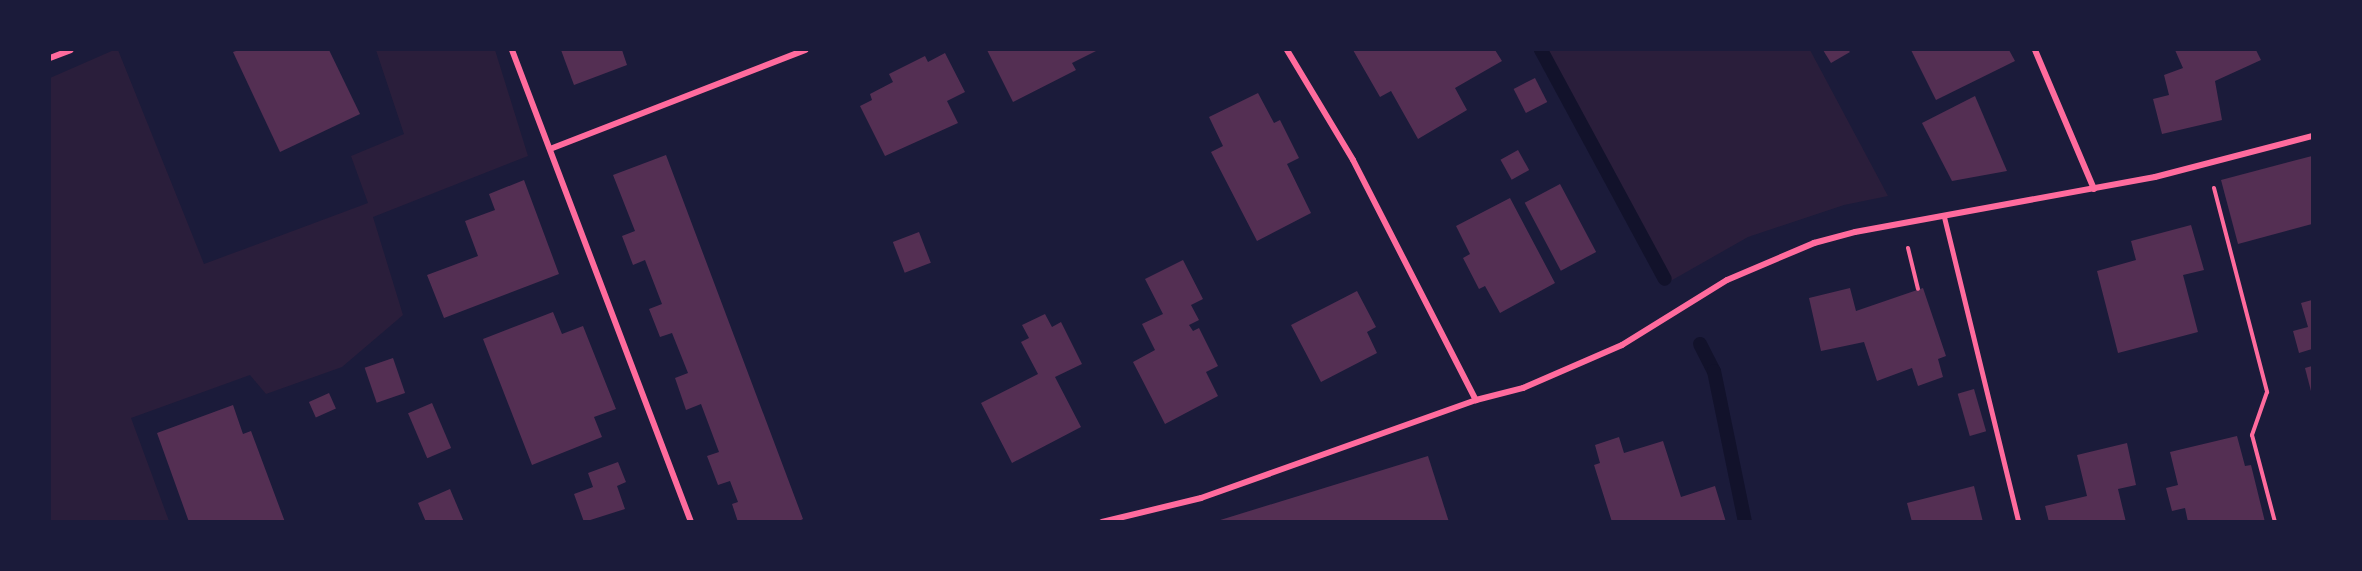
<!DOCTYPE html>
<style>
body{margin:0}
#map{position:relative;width:2362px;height:571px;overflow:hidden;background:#1b1b3a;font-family:"Golos Text",sans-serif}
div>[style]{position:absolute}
.green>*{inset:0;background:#2a1e3b}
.stream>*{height:14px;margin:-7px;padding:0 7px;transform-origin:7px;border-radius:7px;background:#12122b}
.building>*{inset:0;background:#542f53;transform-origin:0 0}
.path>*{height:4px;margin:-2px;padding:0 2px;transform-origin:2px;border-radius:2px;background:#ff6b9d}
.service>*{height:4.5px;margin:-2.25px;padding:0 2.25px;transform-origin:2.25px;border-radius:2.25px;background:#ff6b9d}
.minor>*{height:6px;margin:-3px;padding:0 3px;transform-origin:3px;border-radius:3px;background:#ff6b9d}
span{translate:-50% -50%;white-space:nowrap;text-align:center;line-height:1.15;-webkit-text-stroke:4.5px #1b1b3a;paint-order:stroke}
.frame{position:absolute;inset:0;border:51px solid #1b1b3a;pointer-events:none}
</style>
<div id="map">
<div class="green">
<i style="clip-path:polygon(114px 50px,118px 50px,204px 264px,368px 203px,351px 156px,404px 134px,376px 50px,495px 50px,528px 156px,373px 217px,403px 315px,342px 367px,266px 394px,250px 375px,131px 418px,169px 521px,50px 521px,50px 78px)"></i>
<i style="clip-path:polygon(1543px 50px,1810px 50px,1888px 196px,1844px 205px,1748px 237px,1667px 283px)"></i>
</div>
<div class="stream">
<i style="left:1541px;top:50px;width:260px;rotate:61.6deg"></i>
<i style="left:1700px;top:344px;width:30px;rotate:63deg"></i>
<i style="left:1714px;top:371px;width:154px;rotate:78.4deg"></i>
</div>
<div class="building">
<i style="clip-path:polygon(239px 50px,329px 50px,360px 114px,280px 152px,233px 52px)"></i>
<i style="clip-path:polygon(561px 50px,622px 50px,627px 65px,574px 85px)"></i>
<i style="clip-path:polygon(987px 50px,1098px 50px,1072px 63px,1076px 70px,1013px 102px)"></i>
<i style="clip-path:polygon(1353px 50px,1495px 50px,1502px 61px,1455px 88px,1467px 110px,1418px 139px,1391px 91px,1380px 97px)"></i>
<i style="clip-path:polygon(1823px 50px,1848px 50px,1850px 52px,1831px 63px)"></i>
<i style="clip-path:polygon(1911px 50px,2009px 50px,2015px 61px,1936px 100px)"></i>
<i style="clip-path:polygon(2175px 50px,2256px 50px,2261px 60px,2215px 81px,2222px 120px,2162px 134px,2153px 99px,2169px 95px,2164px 75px,2183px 68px)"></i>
<i style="clip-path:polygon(945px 53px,965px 92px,947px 101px,958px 123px,885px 156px,860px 106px,872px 100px,870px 94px,893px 82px,889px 74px,925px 56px,928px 62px)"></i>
<i style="left:1535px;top:78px;width:27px;height:24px;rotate:63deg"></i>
<i style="clip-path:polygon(1258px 93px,1274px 123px,1280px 120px,1299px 158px,1287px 164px,1311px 213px,1257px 241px,1211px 152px,1223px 146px,1209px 117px)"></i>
<i style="clip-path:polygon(1975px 96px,2007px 171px,1952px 181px,1922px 123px)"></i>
<i style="left:1518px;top:150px;width:23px;height:20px;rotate:61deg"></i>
<i style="clip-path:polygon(666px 155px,803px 519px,797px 522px,738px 522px,732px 504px,738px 502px,730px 481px,718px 485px,707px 456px,719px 452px,701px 404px,686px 410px,675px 378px,688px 373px,672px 333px,660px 337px,649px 309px,662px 304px,645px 260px,633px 265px,622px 236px,635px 231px,613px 175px)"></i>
<i style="clip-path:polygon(2312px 156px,2312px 224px,2238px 244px,2221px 180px)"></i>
<i style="clip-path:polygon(524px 180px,559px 274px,444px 318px,427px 275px,478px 256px,465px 221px,495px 210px,489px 194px)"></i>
<i style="left:1560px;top:184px;width:77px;height:40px;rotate:62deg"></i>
<i style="clip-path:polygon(1510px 198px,1555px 283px,1500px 313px,1485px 286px,1479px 289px,1463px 258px,1470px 254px,1456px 226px)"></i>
<i style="clip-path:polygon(2191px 225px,2204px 270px,2183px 275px,2198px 332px,2118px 353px,2097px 271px,2136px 260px,2131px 241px)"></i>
<i style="left:919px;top:232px;width:33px;height:28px;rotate:69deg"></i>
<i style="clip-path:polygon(1183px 260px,1203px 299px,1191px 305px,1199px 320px,1189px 325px,1193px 331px,1199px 328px,1218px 366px,1206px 372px,1218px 396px,1165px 424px,1133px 362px,1155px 350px,1142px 324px,1163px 314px,1145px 279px)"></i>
<i style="clip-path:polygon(1850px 288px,1856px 311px,1923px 288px,1946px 356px,1938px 359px,1943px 377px,1918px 386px,1912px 368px,1877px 381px,1864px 342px,1821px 351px,1809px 298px)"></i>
<i style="clip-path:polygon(1357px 291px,1376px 327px,1367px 332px,1377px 353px,1321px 382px,1291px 325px)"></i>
<i style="clip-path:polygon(2312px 300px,2312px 349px,2299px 353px,2293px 331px,2308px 327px,2301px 303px)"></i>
<i style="clip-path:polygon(553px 312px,562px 334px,583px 326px,616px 409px,594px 417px,602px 437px,532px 465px,483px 339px)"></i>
<i style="clip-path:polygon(1045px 314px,1052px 327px,1061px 322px,1082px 364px,1055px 377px,1081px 427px,1012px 463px,981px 403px,1038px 374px,1021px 342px,1029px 338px,1022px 325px)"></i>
<i style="left:393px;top:358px;width:37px;height:30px;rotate:71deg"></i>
<i style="clip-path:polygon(2312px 366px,2312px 395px,2305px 368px)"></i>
<i style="left:1974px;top:389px;width:44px;height:17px;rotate:74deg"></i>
<i style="left:329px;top:393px;width:17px;height:22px;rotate:66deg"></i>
<i style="left:432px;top:403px;width:49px;height:26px;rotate:67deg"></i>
<i style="clip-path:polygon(233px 405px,243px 434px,251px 431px,285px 522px,189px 522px,157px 433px)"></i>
<i style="clip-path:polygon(2237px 436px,2245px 466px,2251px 465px,2265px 522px,2188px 522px,2185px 508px,2172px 511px,2166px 488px,2178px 485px,2170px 452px)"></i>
<i style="clip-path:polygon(1619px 437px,1624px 453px,1663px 441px,1681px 497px,1715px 486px,1726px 522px,1612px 522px,1594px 465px,1600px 463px,1595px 445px)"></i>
<i style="clip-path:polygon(2127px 443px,2136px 485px,2118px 489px,2126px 522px,2049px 522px,2045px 506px,2087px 496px,2077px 455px)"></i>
<i style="clip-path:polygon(1428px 456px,1449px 522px,1217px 522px,1217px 521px)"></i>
<i style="clip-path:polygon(618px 462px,626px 482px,617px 486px,625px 509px,584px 522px,574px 494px,593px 487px,588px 473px)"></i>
<i style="clip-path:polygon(1974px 486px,1983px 522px,1912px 522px,1907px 503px)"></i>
<i style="clip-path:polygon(450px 489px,464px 522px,426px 522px,418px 503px)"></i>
</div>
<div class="path">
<i style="left:2214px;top:188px;width:211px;rotate:75.4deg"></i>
<i style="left:2267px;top:392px;width:46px;rotate:109.2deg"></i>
<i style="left:2252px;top:435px;width:90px;rotate:75.2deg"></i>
<i style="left:1908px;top:248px;width:42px;rotate:76.3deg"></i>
</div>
<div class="service">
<i style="left:1944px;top:215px;width:316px;rotate:76.3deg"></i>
</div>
<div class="minor">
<i style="left:512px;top:50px;width:505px;rotate:69.23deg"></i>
<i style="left:1287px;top:50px;width:128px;rotate:59deg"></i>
<i style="left:1353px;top:160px;width:270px;rotate:62.9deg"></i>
<i style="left:2035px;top:50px;width:151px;rotate:67deg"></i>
<i style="left:50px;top:58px;width:22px;rotate:-21deg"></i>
<i style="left:550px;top:149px;width:274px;rotate:-21.2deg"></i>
<i style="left:1102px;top:522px;width:102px;rotate:-13.6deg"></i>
<i style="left:1201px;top:498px;width:292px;rotate:-19.6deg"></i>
<i style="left:1476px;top:400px;width:49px;rotate:-14.3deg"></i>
<i style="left:1523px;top:388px;width:108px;rotate:-23.5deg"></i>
<i style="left:1622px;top:345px;width:123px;rotate:-31.8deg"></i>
<i style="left:1727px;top:280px;width:95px;rotate:-23deg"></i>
<i style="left:1814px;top:243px;width:42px;rotate:-15deg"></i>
<i style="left:1855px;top:232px;width:305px;rotate:-10.4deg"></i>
<i style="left:2155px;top:177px;width:162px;rotate:-14.6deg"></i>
</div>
<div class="frame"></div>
</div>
